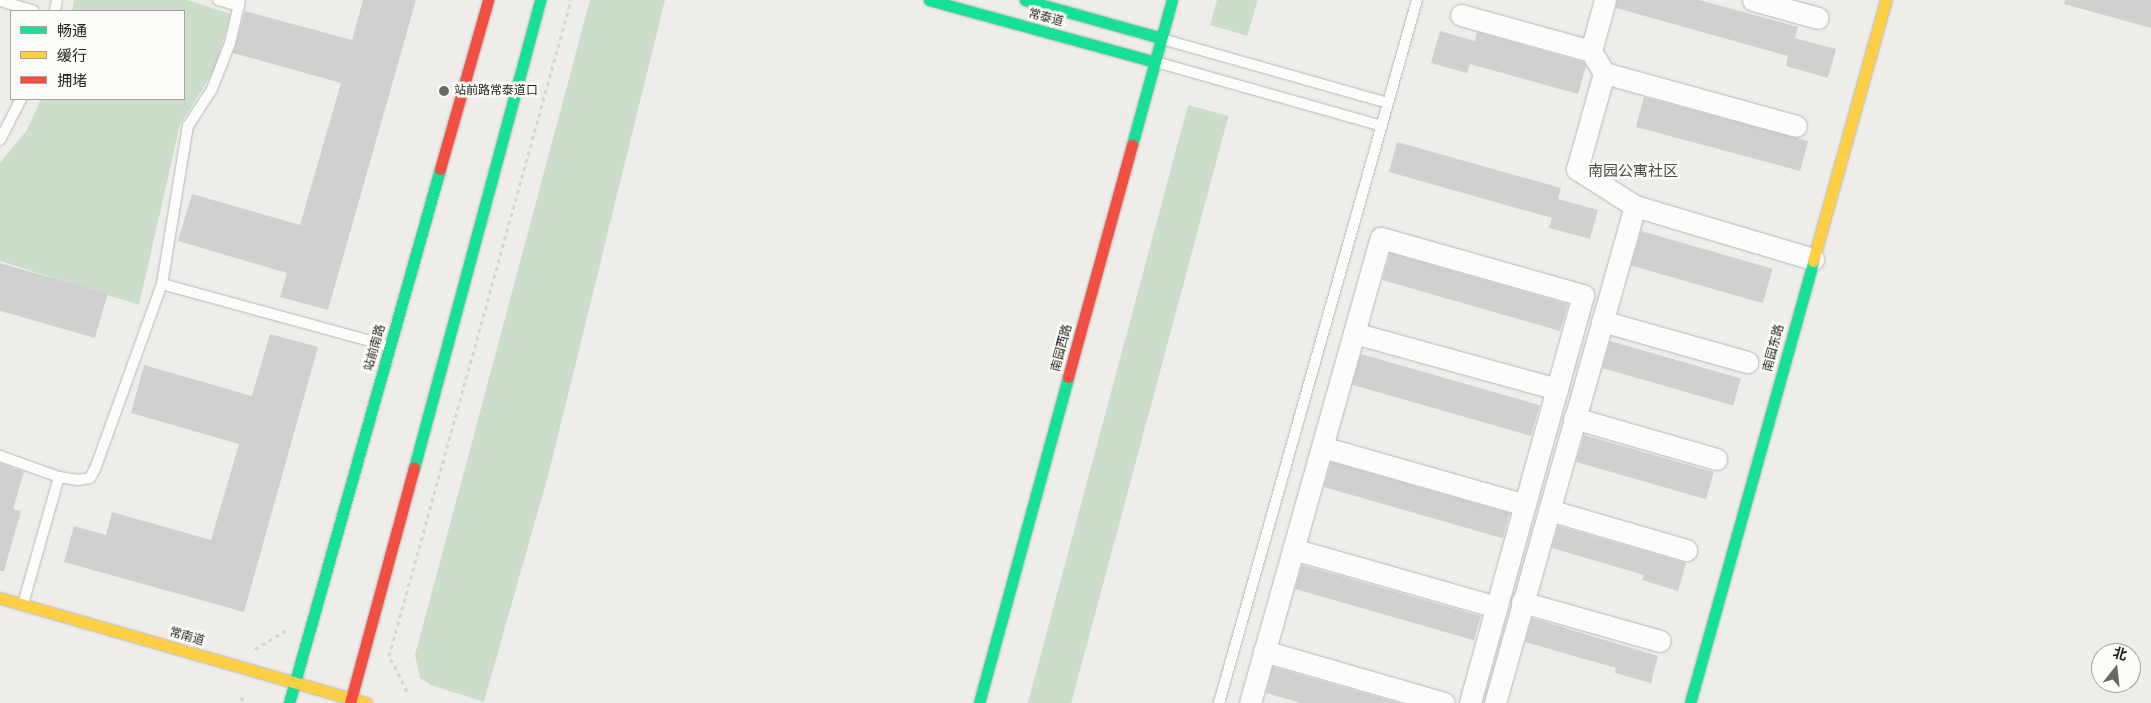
<!DOCTYPE html>
<meta charset="utf-8">
<style>
body{margin:0}
#map{position:relative;width:2151px;height:703px;overflow:hidden;background:#eeedea;font-family:Rubik,"Noto Sans SC",sans-serif}
div>[style]{position:absolute}
.green>*{inset:0;background:#ccdecb;transform-origin:0 0}
.building>*{inset:0;background:#d1d0d0;transform-origin:0 0}
.path>*{height:3px;margin-top:-1.5px;transform-origin:0;background:repeating-linear-gradient(90deg,#d4d4d2 0 4px,transparent 0 8px)}
.roads{filter:drop-shadow(0 0 1px #b8b7b5) drop-shadow(0 0 1px #b8b7b5)}
.lane>*{height:10px;margin:-5px;padding:0 5px;transform-origin:5px;border-radius:5px;background:#fcfcfc}
.street>*{height:21px;margin:-10.5px;padding:0 10.5px;transform-origin:10.5px;border-radius:10.5px;background:#fcfcfc}
.fast>*{height:11px;margin:-5.5px;padding:0 5.5px;transform-origin:5.5px;border-radius:5.5px;background:#16e098}
.slow>*{height:11px;margin:-5.5px;padding:0 5.5px;transform-origin:5.5px;border-radius:5.5px;background:#ffcf43}
.jam>*{height:11px;margin:-5.5px;padding:0 5.5px;transform-origin:5.5px;border-radius:5.5px;background:#f24e42}
.dots>*{width:14px;height:14px;translate:-50% -50%;box-sizing:border-box;border:2px solid #fcfbf7;border-radius:50%}
span{translate:-50% -50%;white-space:nowrap;text-align:center;line-height:1.15;-webkit-text-stroke:5px #fcfbf7;paint-order:stroke}
.street-label{font-size:12px;color:#232221}
.poi-label{font-size:12px;color:#232221}
.left{translate:0 -50%;text-align:left}
.quarter-label{font-size:15px;color:#4b4a46}
.legend{position:absolute;left:10px;top:10px;width:175px;height:90px;box-sizing:border-box;background:#fcfbf7;border:1px solid #a5a4a1;margin:0;padding:6px 9px;list-style:none;font-size:15px;color:#232221}
.legend li{display:flex;align-items:center;gap:10px;height:25px}
.legend b{width:25px;border:1px solid #a5a4a1}
.north{position:absolute;left:2091px;top:643px;width:50px;height:50px;box-sizing:border-box;background:#fcfbf7;border:1px solid #a5a4a1;border-radius:50%;rotate:16deg;font-size:14px;font-weight:700;line-height:20px;text-align:center;color:#232221}
.north::after{content:'';display:block;margin:auto;width:18px;height:22px;background:#6a6967;clip-path:polygon(50% 0,100% 100%,50% 72%,0 100%)}
</style>
<div id="map">
<div class="green">
<i style="clip-path:polygon(74px 0,187px 0,231px 14px,215px 69px,180px 125px,139px 305px,0 261px,0 163px,27px 130px,41px 99px,184px 99px,184px 11px,72px 11px)"></i>
<i style="clip-path:polygon(590px 0,665px 0,549px 472px,484px 702px,431px 685px,420px 678px,415px 655px)"></i>
<i style="clip-path:polygon(1217px 0,1258px 0,1247px 36px,1210px 25px)"></i>
<i style="left:1188px;top:105px;width:42px;height:621px;rotate:15deg"></i>
</div>
<div class="building">
<i style="clip-path:polygon(363px 0,416px 0,328px 310px,280px 297px,287px 273px,178px 241px,192px 194px,300px 225px,341px 83px,233px 53px,245px 11px,352px 40px)"></i>
<i style="clip-path:polygon(1617px 0,1699px 0,1798px 27px,1795px 38px,1836px 49px,1828px 78px,1786px 66px,1788px 56px,1616px 8px)"></i>
<i style="clip-path:polygon(2065px 0,2151px 0,2151px 28px,2064px 4px)"></i>
<i style="clip-path:polygon(1440px 31px,1475px 41px,1477px 32px,1583px 62px,1586px 66px,1578px 94px,1470px 64px,1467px 73px,1431px 63px)"></i>
<i style="left:1644px;top:97px;width:170px;height:31px;rotate:15deg"></i>
<i style="clip-path:polygon(1397px 142px,1561px 188px,1558px 199px,1598px 210px,1590px 239px,1549px 228px,1552px 218px,1389px 172px)"></i>
<i style="left:1641px;top:231px;width:137px;height:36px;rotate:16deg"></i>
<i style="left:1390px;top:253px;width:185px;height:28px;rotate:16deg"></i>
<i style="left:0;top:263px;width:112px;height:46px;rotate:16deg"></i>
<i style="clip-path:polygon(270px 334px,318px 347px,244px 612px,64px 562px,74px 526px,106px 535px,112px 512px,211px 540px,239px 444px,131px 413px,144px 365px,252px 396px)"></i>
<i style="left:1610px;top:341px;width:136px;height:28px;rotate:16deg"></i>
<i style="left:1361px;top:354px;width:186px;height:32px;rotate:16deg"></i>
<i style="left:1584px;top:435px;width:135px;height:28px;rotate:16deg"></i>
<i style="left:1331px;top:462px;width:186px;height:26px;rotate:16deg"></i>
<i style="clip-path:polygon(0 463px,24px 472px,13px 509px,21px 511px,4px 571px,0 571px)"></i>
<i style="clip-path:polygon(1558px 526px,1686px 563px,1678px 591px,1642px 580px,1644px 575px,1552px 548px)"></i>
<i style="left:1302px;top:565px;width:186px;height:25px;rotate:16deg"></i>
<i style="clip-path:polygon(1532px 618px,1658px 656px,1651px 683px,1615px 673px,1616px 668px,1525px 642px)"></i>
<i style="clip-path:polygon(1273px 667px,1399px 703px,1301px 703px,1266px 693px)"></i>
</div>
<div class="path">
<i style="left:255px;top:649px;width:37px;rotate:-31deg"></i>
<i style="left:407px;top:691px;width:39px;rotate:-117deg"></i>
<i style="left:389px;top:656px;width:681px;rotate:-74.49deg"></i>
<i style="left:241px;top:697px;width:7px;rotate:56deg"></i>
</div>
<div class="roads">
<div class="lane">
<i style="left:218px;top:0;width:22px;rotate:16deg"></i>
<i style="left:0;top:1px;width:35px;rotate:16deg"></i>
<i style="left:55px;top:11px;width:11px;rotate:-80deg"></i>
<i style="left:1162px;top:39px;width:235px;rotate:15.8deg"></i>
<i style="left:1156px;top:62px;width:235px;rotate:15.8deg"></i>
<i style="left:0;top:140px;width:46px;rotate:-62.9deg"></i>
<i style="left:162px;top:284px;width:235px;rotate:15.3deg"></i>
<i style="left:0;top:456px;width:63px;rotate:19.6deg"></i>
<i style="left:23px;top:604px;width:132px;rotate:-74.2deg"></i>
<i style="left:59px;top:477px;width:19px;rotate:9deg"></i>
<i style="left:78px;top:480px;width:12px;rotate:-9deg"></i>
<i style="left:90px;top:478px;width:10px;rotate:-61deg"></i>
<i style="left:95px;top:469px;width:197px;rotate:-70.1deg"></i>
<i style="left:162px;top:284px;width:160px;rotate:-80.7deg"></i>
<i style="left:188px;top:126px;width:44px;rotate:-57deg"></i>
<i style="left:212px;top:89px;width:49px;rotate:-68.6deg"></i>
<i style="left:230px;top:43px;width:44px;rotate:-76.9deg"></i>
<i style="left:1219px;top:703px;width:730px;rotate:-74.27deg"></i>
</div>
<div class="street">
<i style="left:1753px;top:0;width:67px;rotate:15.5deg"></i>
<i style="left:1461px;top:15px;width:135px;rotate:15.5deg"></i>
<i style="left:1604px;top:73px;width:199px;rotate:15.4deg"></i>
<i style="left:1635px;top:206px;width:186px;rotate:16.6deg"></i>
<i style="left:1602px;top:321px;width:151px;rotate:15.8deg"></i>
<i style="left:1354px;top:333px;width:211px;rotate:15.4deg"></i>
<i style="left:1574px;top:418px;width:148px;rotate:16.1deg"></i>
<i style="left:1322px;top:447px;width:211px;rotate:15.9deg"></i>
<i style="left:1549px;top:510px;width:143px;rotate:16.3deg"></i>
<i style="left:1293px;top:549px;width:212px;rotate:15.9deg"></i>
<i style="left:1522px;top:602px;width:143px;rotate:15.8deg"></i>
<i style="left:1264px;top:651px;width:187px;rotate:16.1deg"></i>
<i style="left:1250px;top:703px;width:483px;rotate:-74.3deg"></i>
<i style="left:1381px;top:238px;width:210px;rotate:15.8deg"></i>
<i style="left:1583px;top:295px;width:423px;rotate:105.5deg"></i>
<i style="left:1495px;top:703px;width:516px;rotate:-74.27deg"></i>
<i style="left:1635px;top:206px;width:69px;rotate:-147.5deg"></i>
<i style="left:1577px;top:169px;width:100px;rotate:-74.3deg"></i>
<i style="left:1604px;top:73px;width:26px;rotate:-121deg"></i>
<i style="left:1591px;top:51px;width:53px;rotate:-74.6deg"></i>
</div>
<div class="fast">
<i style="left:929px;top:0;width:234px;rotate:15.3deg"></i>
<i style="left:1025px;top:0;width:141px;rotate:15.6deg"></i>
<i style="left:1132px;top:145px;width:150px;rotate:-74.6deg"></i>
<i style="left:414px;top:468px;width:485px;rotate:-74.9deg"></i>
<i style="left:289px;top:703px;width:555px;rotate:-74.21deg"></i>
<i style="left:979px;top:703px;width:338px;rotate:-74.7deg"></i>
<i style="left:1690px;top:703px;width:459px;rotate:-74.4deg"></i>
</div>
<div class="slow">
<i style="left:1813px;top:261px;width:271px;rotate:-74.4deg"></i>
<i style="left:0;top:598px;width:381px;rotate:16deg"></i>
</div>
<div class="jam">
<i style="left:440px;top:169px;width:176px;rotate:-74.1deg"></i>
<i style="left:1068px;top:377px;width:241px;rotate:-74.6deg"></i>
<i style="left:350px;top:703px;width:244px;rotate:-74.8deg"></i>
</div>
</div>
<div class="dots">
<i style="left:444px;top:91px;background:#6a6967"></i>
</div>
<div class="street-label">
<span style="left:1046px;top:18px;rotate:15deg">常泰道</span>
<span style="left:375px;top:348px;rotate:-74deg">站前南路</span>
<span style="left:1062px;top:348px;rotate:-75deg">南园西路</span>
<span style="left:1774px;top:348px;rotate:-75deg">南园东路</span>
<span style="left:187px;top:637px;rotate:16deg">常南道</span>
</div>
<div class="poi-label">
<span class="left" style="left:454px;top:91px">站前路常泰道口</span>
</div>
<div class="quarter-label">
<span style="left:1633px;top:172px">南园公寓社区</span>
</div>
<ul class="legend">
<li><b style="height:6px;background:#16e098"></b>畅通</li>
<li><b style="height:6px;background:#ffcf43"></b>缓行</li>
<li><b style="height:6px;background:#f24e42"></b>拥堵</li>
</ul>
<div class="north">北</div>
</div>
